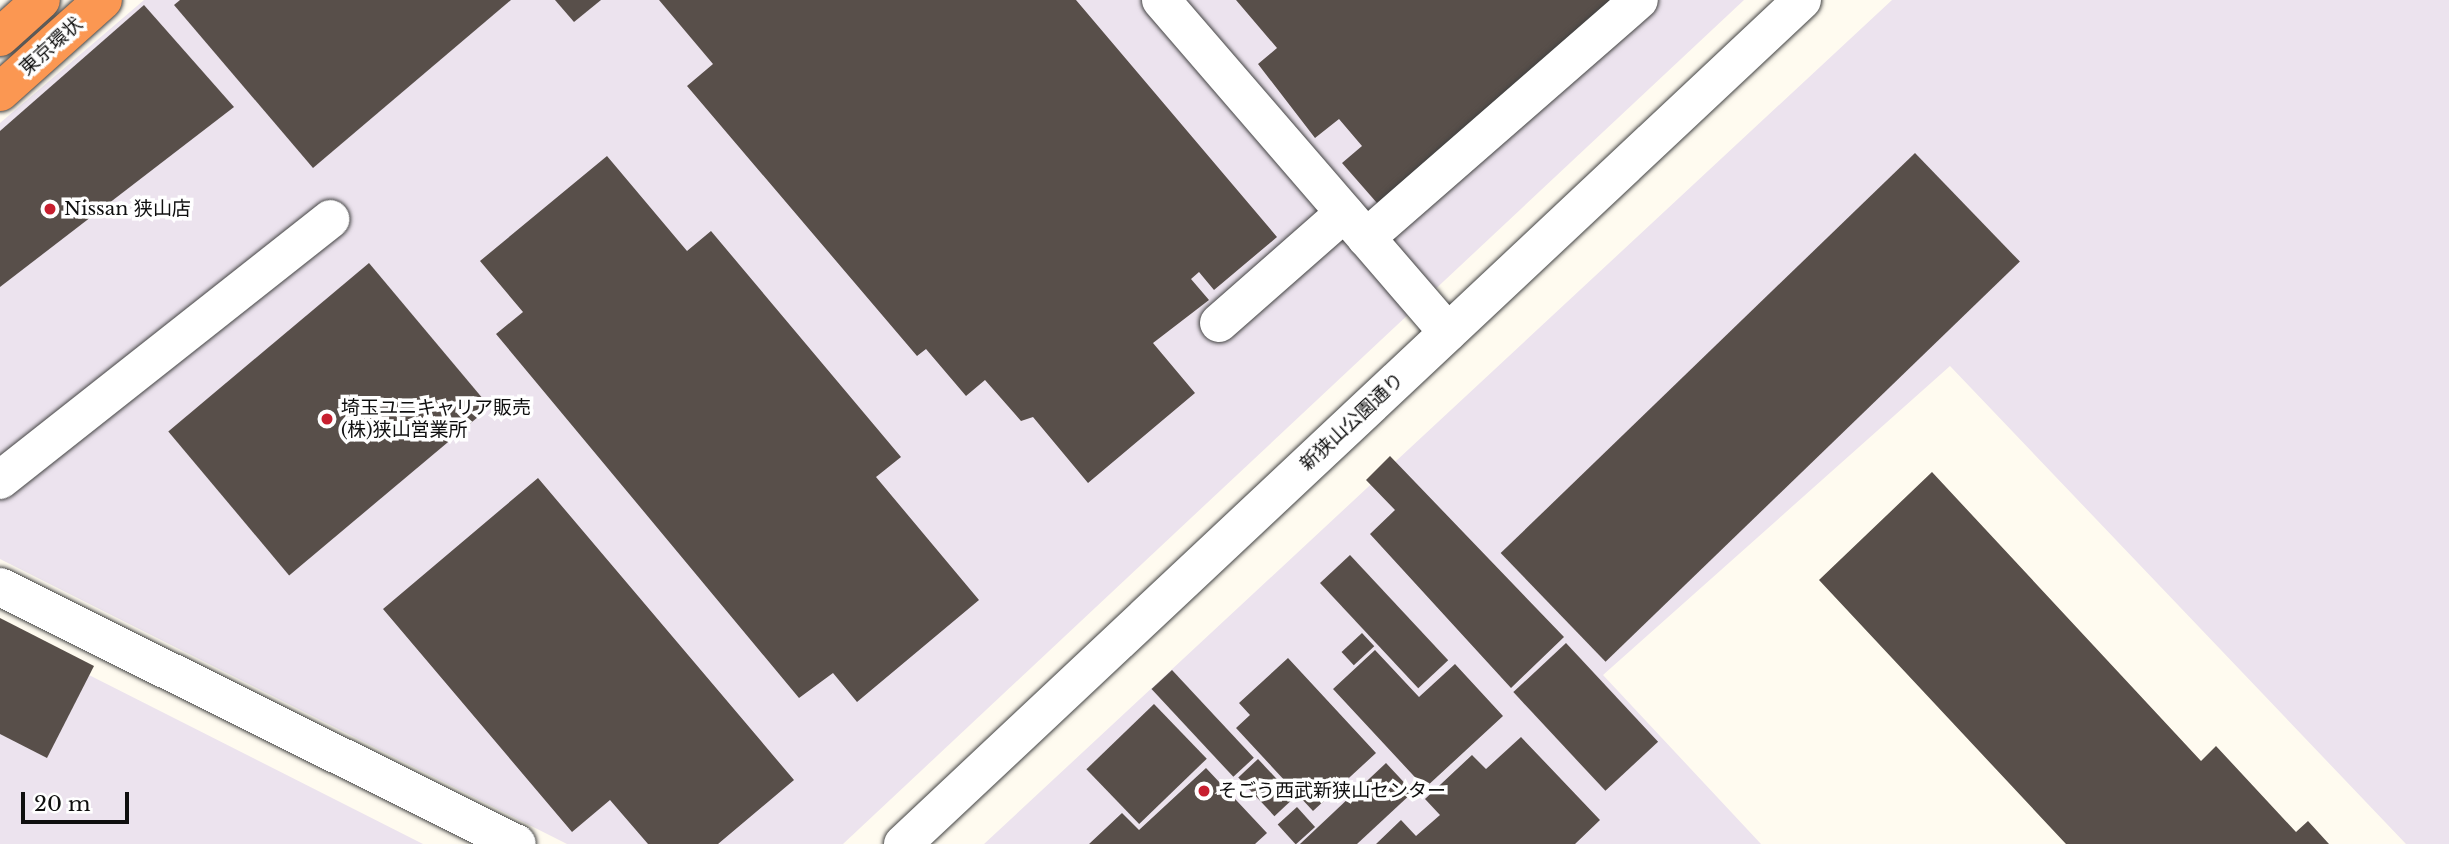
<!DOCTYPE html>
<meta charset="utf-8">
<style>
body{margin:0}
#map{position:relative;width:2449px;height:844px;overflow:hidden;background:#fffbf0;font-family:"Libre Baskerville","Noto Sans JP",serif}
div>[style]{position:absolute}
.industrial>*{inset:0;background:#ece3ee}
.building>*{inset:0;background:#584f4a;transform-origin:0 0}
.roads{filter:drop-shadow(0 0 2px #424242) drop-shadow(0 0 2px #424242)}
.minor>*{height:38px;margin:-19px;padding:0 19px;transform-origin:19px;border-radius:19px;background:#fff}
.highway>*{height:38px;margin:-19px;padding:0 19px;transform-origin:19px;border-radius:19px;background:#fb9752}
.dots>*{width:19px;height:19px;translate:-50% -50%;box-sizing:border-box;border:4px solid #fff;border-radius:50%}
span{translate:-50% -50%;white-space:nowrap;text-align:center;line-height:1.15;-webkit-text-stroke:7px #fff;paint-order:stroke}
.street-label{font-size:19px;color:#0f0f0f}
.poi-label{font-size:19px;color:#0f0f0f}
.left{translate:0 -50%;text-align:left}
.scale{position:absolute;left:21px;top:792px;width:108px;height:32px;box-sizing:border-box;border:4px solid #0f0f0f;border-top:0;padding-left:9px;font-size:21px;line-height:24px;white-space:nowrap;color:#0f0f0f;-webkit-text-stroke:5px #fff;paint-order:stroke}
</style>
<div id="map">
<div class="industrial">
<i style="clip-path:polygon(144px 0,1744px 0,843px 844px,567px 844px,0 559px,0 123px)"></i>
<i style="clip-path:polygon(1892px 0,2449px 0,2449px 844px,2406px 844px,1950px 366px,1603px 675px,1761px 844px,984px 844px)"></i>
<i style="clip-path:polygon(0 630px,423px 844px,0 844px)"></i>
</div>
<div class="building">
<i style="clip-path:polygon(180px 0,511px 0,313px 168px,174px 5px)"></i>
<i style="clip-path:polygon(555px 0,601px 0,574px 22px)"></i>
<i style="clip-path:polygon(659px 0,1076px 0,1277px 237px,1214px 290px,1199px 272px,1191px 279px,1209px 300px,1153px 343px,1195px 393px,1088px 483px,1033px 417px,1021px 421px,985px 380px,966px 396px,926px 349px,917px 356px,687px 86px,713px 64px)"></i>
<i style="clip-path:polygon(1236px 0,1615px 0,1377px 203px,1342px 163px,1362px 146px,1339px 119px,1315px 138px,1258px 64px,1277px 48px)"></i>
<i style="clip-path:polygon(144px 5px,234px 107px,0 287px,0 131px)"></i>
<i style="left:1915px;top:153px;width:151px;height:576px;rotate:46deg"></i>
<i style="clip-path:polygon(607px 156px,687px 251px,711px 231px,901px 457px,876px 477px,979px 600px,857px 702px,833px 673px,799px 698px,496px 334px,523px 312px,480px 261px)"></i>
<i style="left:369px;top:263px;width:188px;height:262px;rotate:50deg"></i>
<i style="clip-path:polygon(1390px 456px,1564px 637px,1511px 688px,1370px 534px,1395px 510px,1366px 480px)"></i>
<i style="clip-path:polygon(1932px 472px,2201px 761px,2216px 746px,2296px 832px,2308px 821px,2329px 844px,2066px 844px,1819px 580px)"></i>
<i style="clip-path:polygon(538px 478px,794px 780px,718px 844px,648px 844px,610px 800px,572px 832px,383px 609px)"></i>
<i style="left:1350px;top:555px;width:144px;height:41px;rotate:47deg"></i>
<i style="clip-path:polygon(0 618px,94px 666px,47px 758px,0 734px)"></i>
<i style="left:1362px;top:633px;width:18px;height:28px;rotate:47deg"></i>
<i style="left:1566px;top:643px;width:135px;height:72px;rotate:47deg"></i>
<i style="clip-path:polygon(1375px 650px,1419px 697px,1455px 664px,1503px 716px,1425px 788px,1333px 689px)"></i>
<i style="clip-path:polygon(1288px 658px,1376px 753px,1313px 811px,1236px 728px,1250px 715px,1239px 703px)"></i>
<i style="left:1172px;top:670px;width:120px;height:28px;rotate:47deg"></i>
<i style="left:1154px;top:704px;width:76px;height:94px;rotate:46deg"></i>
<i style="clip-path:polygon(1521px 737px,1600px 820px,1575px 844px,1376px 844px,1401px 820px,1416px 836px,1440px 815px,1425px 799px,1472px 755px,1486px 769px)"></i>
<i style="left:1258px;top:759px;width:53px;height:27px;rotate:47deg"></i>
<i style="clip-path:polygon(1386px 763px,1413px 792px,1357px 844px,1300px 844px)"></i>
<i style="clip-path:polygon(1206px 768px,1267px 833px,1255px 844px,1089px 844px,1122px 813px,1139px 830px)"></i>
<i style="left:1297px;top:807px;width:27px;height:26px;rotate:48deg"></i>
</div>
<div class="roads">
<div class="minor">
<i style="left:1161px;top:0;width:439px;rotate:49.2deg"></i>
<i style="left:1366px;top:238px;width:362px;rotate:-41.1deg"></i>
<i style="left:1219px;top:323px;width:167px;rotate:-41.3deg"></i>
<i style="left:0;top:480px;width:421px;rotate:-38.3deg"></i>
<i style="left:0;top:587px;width:577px;rotate:26.43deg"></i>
<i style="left:903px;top:844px;width:1233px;rotate:-43.19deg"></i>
</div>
<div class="highway">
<i style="left:0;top:37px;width:55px;rotate:-42.1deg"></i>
<i style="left:0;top:92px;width:138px;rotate:-41.8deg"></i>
</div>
</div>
<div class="dots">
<i style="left:50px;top:209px;background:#c71f2f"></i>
<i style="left:327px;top:419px;background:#c71f2f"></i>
<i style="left:1204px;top:791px;background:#c71f2f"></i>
</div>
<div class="street-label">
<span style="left:51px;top:46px;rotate:-42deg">東京環状</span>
<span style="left:1352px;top:422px;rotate:-43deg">新狭山公園通り</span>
</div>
<div class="poi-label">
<span class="left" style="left:64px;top:209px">Nissan 狭山店</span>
<span class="left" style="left:341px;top:419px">埼玉ユニキャリア販売<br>(株)狭山営業所</span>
<span class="left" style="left:1218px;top:791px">そごう西武新狭山センター</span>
</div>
<div class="scale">20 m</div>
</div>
